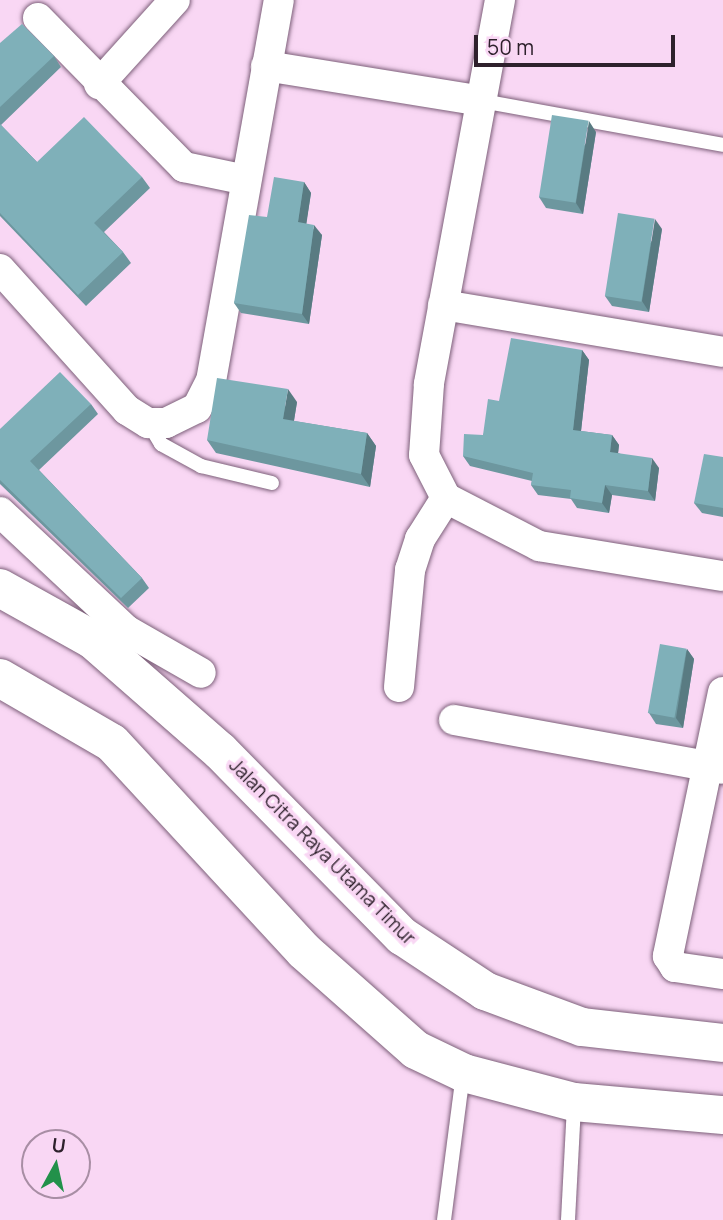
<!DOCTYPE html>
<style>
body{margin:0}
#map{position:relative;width:723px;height:1220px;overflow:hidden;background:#f9d7f4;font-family:Manrope,sans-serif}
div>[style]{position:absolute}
.roads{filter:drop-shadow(0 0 2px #7d607a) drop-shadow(0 0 2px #7d607a)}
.service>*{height:14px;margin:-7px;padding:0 7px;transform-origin:7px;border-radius:7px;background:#fff}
.minor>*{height:30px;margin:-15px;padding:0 15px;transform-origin:15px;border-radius:15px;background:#fff}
.secondary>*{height:38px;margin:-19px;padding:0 19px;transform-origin:19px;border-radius:19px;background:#fff}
.wall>*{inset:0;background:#6d979f}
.shaded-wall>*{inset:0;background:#597b82}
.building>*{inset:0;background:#7fb0b9;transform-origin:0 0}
span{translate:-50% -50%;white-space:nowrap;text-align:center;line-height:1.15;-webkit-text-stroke:7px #f9d7f4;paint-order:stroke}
.street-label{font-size:19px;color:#2e212c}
.north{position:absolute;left:21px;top:1129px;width:70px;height:70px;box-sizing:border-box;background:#f9d7f4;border:2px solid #a88ea4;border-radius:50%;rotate:8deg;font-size:19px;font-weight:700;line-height:28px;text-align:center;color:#2e212c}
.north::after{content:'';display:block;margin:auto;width:24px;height:32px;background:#22914a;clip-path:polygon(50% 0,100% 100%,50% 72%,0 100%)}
.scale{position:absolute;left:474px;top:35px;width:201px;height:32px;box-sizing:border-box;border:4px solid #2e212c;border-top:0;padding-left:9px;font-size:21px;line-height:24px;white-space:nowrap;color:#2e212c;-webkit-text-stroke:5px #f9d7f4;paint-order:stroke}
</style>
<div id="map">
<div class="roads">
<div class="service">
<i style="left:482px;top:101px;width:245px;rotate:10.3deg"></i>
<i style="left:149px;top:424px;width:23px;rotate:59deg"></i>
<i style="left:161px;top:444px;width:46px;rotate:28.8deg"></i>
<i style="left:201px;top:466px;width:73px;rotate:13.5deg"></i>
<i style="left:444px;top:1220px;width:147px;rotate:-82.6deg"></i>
<i style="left:568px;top:1220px;width:116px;rotate:-87deg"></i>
</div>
<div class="minor">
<i style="left:500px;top:0;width:391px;rotate:100.5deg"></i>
<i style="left:429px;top:384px;width:71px;rotate:94deg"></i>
<i style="left:424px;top:455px;width:48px;rotate:62.9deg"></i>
<i style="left:446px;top:498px;width:105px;rotate:27.3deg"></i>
<i style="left:539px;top:546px;width:186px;rotate:9.3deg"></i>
<i style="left:38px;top:18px;width:209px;rotate:45.6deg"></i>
<i style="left:184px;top:167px;width:63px;rotate:11.8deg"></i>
<i style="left:266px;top:66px;width:219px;rotate:9.2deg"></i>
<i style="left:99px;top:84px;width:113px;rotate:-47.9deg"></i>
<i style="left:0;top:269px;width:190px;rotate:48deg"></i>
<i style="left:127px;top:410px;width:25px;rotate:32deg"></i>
<i style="left:148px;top:423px;width:18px"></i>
<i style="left:166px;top:423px;width:34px;rotate:-26deg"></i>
<i style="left:197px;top:408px;width:30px;rotate:-63deg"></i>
<i style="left:211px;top:381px;width:387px;rotate:-79.9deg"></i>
<i style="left:443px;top:305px;width:284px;rotate:9.5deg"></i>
<i style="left:0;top:512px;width:173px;rotate:43.1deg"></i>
<i style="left:126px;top:630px;width:86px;rotate:29.8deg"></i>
<i style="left:399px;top:687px;width:118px;rotate:-84.6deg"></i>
<i style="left:410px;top:570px;width:33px;rotate:-72deg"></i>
<i style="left:420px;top:539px;width:49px;rotate:-57.6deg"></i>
<i style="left:723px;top:692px;width:270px;rotate:101.8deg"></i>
<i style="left:668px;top:956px;width:13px;rotate:58deg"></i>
<i style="left:675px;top:967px;width:49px;rotate:8.3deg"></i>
<i style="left:454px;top:720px;width:273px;rotate:10.3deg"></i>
</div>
<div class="secondary">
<i style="left:0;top:588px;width:107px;rotate:29.2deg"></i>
<i style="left:93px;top:640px;width:169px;rotate:41.2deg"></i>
<i style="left:220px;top:751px;width:260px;rotate:45.5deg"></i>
<i style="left:402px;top:936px;width:100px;rotate:33.5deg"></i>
<i style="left:485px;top:991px;width:103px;rotate:20.4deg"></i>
<i style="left:582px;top:1027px;width:142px;rotate:6.5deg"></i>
<i style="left:0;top:678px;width:129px;rotate:30.1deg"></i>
<i style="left:112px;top:743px;width:283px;rotate:47.3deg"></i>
<i style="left:304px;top:951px;width:149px;rotate:41.5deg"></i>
<i style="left:416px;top:1050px;width:53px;rotate:25.6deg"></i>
<i style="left:464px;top:1073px;width:114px;rotate:14.8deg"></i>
<i style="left:574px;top:1102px;width:150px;rotate:5deg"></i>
</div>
</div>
<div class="wall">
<i style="clip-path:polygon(0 43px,54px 56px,61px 67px,1px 125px,37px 162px,142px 177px,150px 188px,104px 232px,123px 252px,131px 263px,86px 306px,0 216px)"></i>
<i style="clip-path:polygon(596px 132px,583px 214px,546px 208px,539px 197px)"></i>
<i style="clip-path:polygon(304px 182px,311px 193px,306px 224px,322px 235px,309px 324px,241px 313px,234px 303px,267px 217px)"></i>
<i style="clip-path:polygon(662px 229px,649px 312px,612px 306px,605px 296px)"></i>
<i style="clip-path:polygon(582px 350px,589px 360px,581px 431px,612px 435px,619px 445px,618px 453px,659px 468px,655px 501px,612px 495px,609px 513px,577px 508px,571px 499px,538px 495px,531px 485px,532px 481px,470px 466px,463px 456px,483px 435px,499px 401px)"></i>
<i style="clip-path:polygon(297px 402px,294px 421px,367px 433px,376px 446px,370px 487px,216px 453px,207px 440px)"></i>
<i style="clip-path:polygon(91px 404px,98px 414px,39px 470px,142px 578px,149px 588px,128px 608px,0 484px,0 429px)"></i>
<i style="clip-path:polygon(723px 457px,723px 517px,702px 513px,694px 503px)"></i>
<i style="clip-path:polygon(687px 649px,694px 659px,683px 728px,656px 724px,649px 713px)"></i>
</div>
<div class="shaded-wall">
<i style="clip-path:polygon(589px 121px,596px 132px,583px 214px,576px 203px)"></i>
<i style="clip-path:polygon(304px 182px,311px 193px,305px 233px,298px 222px)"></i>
<i style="clip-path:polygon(655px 219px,662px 229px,649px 312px,642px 301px)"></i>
<i style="clip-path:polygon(314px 225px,322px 235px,309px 324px,302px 314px)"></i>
<i style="clip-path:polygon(582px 350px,589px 360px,580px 440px,573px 430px)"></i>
<i style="clip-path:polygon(288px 389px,297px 402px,292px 432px,283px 419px)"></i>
<i style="clip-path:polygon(367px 433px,376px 446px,370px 487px,361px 474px)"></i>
<i style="clip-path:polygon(612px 435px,619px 445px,617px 462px,610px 452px)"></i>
<i style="clip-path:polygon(652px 458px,659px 468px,655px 501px,648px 491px)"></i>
<i style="clip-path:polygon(605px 485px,612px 495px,609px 513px,602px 503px)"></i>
<i style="clip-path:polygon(687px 649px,694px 659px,683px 728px,676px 718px)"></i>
</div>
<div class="building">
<i style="clip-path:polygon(22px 24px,54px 56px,0 107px,0 43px)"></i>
<i style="left:552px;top:115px;width:37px;height:83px;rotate:9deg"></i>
<i style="clip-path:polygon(84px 117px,142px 177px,94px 223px,123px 252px,78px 295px,0 213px,0 124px,37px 162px)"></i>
<i style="clip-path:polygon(274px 177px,304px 182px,298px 222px,314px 225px,302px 314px,234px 303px,249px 215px,267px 217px)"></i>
<i style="left:618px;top:213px;width:37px;height:84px;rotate:9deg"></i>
<i style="clip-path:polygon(511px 338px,582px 350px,573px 430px,612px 435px,610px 452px,652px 458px,648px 491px,605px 485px,602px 503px,570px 498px,571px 490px,531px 485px,533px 473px,463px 456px,464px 434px,483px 435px,488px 399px,499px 401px)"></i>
<i style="clip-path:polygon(60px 372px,91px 404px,30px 461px,142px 578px,121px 598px,0 480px,0 429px)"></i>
<i style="clip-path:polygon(217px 378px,288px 389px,283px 419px,367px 433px,361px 474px,207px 440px)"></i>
<i style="clip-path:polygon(704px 454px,723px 457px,723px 508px,694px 503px)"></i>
<i style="left:660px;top:644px;width:27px;height:70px;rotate:10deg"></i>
</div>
<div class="street-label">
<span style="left:322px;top:852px;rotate:45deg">Jalan Citra Raya Utama Timur</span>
</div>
<div class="north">U</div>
<div class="scale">50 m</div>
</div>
